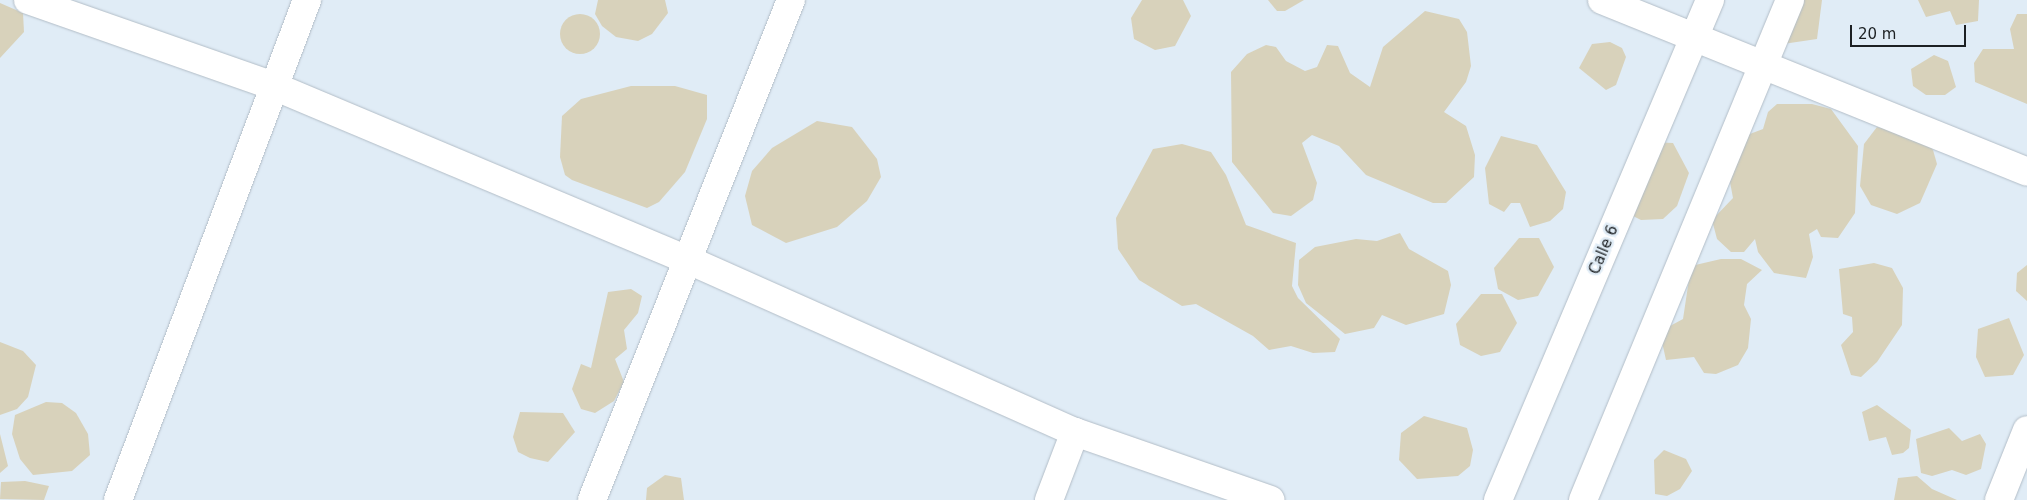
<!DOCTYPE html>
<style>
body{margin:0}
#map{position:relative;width:2027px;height:500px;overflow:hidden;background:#e0ecf6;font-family:"DejaVu Sans",sans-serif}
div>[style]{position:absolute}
.green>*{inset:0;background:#d8d2bb}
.round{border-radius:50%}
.roads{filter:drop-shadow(0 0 1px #b2bdc7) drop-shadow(0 0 1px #b2bdc7)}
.minor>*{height:28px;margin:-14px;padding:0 14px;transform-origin:14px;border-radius:14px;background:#fff}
span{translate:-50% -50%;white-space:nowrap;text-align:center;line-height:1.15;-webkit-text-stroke:5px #e0ecf6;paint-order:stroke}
.street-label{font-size:15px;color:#1c2023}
.scale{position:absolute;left:1850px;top:25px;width:116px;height:22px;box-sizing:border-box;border:2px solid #1c2023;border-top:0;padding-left:6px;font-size:15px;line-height:18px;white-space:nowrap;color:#1c2023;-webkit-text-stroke:4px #e0ecf6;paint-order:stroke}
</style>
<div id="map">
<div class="green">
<i style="clip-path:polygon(598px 0,665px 0,668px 13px,652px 34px,638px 41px,616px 37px,602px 26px,595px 14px)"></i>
<i style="clip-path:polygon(1142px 0,1183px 0,1191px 16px,1175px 46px,1155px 50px,1134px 39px,1131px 18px)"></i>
<i style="clip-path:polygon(1268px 0,1304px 0,1285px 11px,1277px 11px)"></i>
<i style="clip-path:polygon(1783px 0,1822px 0,1817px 39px,1777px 45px)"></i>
<i style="clip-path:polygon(1918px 0,1979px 0,1978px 21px,1956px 25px,1950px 11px,1926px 17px)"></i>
<i style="clip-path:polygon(0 3px,23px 13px,24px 32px,0 58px)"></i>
<i style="clip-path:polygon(1425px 11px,1459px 19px,1467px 32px,1471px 66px,1466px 82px,1444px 112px,1466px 126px,1475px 155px,1474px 177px,1446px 203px,1433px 203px,1366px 175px,1339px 146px,1312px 135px,1302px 143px,1317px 183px,1313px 200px,1291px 216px,1273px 213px,1232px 162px,1231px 72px,1247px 54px,1266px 45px,1276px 47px,1286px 61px,1305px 71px,1317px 67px,1327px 45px,1338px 46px,1350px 73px,1370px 87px,1383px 47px)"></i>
<i class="round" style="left:560px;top:14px;width:40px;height:40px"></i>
<i style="clip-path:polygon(2017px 14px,2027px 14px,2027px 104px,1975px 82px,1974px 63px,1983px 49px,2014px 49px,2010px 29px)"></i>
<i style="clip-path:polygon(1610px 42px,1622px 48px,1626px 57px,1616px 85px,1606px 90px,1579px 68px,1592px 44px)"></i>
<i style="clip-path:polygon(1934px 55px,1948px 61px,1956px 87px,1945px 95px,1926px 95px,1913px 86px,1911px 69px)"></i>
<i style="clip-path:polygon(631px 86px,675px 86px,707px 95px,707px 119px,685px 172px,659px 202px,647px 208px,572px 180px,565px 175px,560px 157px,562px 116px,581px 99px)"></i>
<i style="clip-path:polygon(1777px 104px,1812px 104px,1831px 109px,1858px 146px,1855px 213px,1838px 238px,1821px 237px,1817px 229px,1809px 234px,1813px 257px,1806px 278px,1774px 273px,1758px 252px,1755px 239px,1744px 252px,1731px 252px,1717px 239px,1712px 220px,1733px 198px,1730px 182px,1742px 137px,1763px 129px,1768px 112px)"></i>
<i style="clip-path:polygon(817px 121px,852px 127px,877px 159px,881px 177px,867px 201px,837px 227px,786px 243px,752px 225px,745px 196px,752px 171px,772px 148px)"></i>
<i style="clip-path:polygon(1877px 127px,1923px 137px,1933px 150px,1937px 164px,1920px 203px,1897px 214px,1871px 205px,1860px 186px,1864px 144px)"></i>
<i style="clip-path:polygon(1501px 136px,1537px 145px,1566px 192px,1563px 209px,1550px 221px,1530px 227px,1520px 203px,1511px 203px,1504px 212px,1489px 204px,1485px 168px)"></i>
<i style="clip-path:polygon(1652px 142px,1673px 143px,1689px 173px,1677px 206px,1663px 219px,1641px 220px,1625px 212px,1626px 162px,1637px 148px)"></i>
<i style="clip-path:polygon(1182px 144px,1211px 152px,1226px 175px,1246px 225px,1296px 243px,1292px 286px,1298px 298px,1340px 339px,1335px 352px,1313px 353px,1291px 346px,1269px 350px,1253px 336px,1196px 304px,1182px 306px,1139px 280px,1118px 249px,1116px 218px,1153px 149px)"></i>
<i style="clip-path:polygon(1400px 233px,1409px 249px,1448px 271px,1451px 285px,1444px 314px,1406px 325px,1382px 315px,1374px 328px,1345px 334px,1306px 303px,1298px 285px,1299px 260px,1315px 247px,1356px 239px,1377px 241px)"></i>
<i style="clip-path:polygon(1519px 238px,1539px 238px,1554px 267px,1538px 296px,1518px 300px,1498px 289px,1494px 268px)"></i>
<i style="clip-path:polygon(1721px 259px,1741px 259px,1762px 270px,1747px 284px,1744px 305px,1751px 319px,1748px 348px,1738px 365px,1716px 374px,1704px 373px,1694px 357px,1666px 360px,1662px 342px,1670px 326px,1683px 319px,1691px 266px)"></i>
<i style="clip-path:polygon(1874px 263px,1892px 268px,1903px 288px,1902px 325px,1877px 362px,1861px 377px,1851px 375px,1841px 345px,1853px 332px,1852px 317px,1843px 314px,1839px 269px)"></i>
<i style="clip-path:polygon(2027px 265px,2027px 301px,2016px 291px,2017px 273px)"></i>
<i style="clip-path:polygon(631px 289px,642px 296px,638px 313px,624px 330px,627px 349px,615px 359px,624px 382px,614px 401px,595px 413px,581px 409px,572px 389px,581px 364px,591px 368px,608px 292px)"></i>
<i style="clip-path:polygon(1481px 294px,1502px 294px,1517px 323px,1500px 352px,1481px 356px,1460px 345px,1456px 324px)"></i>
<i style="clip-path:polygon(2009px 318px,2024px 355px,2013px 375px,1985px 377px,1976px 357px,1978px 329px)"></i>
<i style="clip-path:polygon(0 342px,23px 351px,36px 365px,28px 397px,17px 409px,0 415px)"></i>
<i style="clip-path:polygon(46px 402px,62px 403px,76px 413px,88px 434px,90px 455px,72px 471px,33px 475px,20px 459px,12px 434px,15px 415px)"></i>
<i style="clip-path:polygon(1877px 405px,1911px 430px,1909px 448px,1903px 453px,1892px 455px,1886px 437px,1869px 441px,1862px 412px)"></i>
<i style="clip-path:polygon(520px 412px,563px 413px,575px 432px,548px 462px,530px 458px,518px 452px,513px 437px)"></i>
<i style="clip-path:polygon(1424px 416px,1467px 428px,1473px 450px,1470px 466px,1458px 476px,1417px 479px,1399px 460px,1401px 433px)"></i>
<i style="clip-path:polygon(1949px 428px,1962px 441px,1980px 434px,1986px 444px,1981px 469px,1966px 475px,1952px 470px,1932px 476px,1921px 473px,1916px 439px)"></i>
<i style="clip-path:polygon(0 434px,8px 466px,0 473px)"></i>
<i style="clip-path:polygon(1664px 450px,1686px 459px,1692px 471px,1680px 489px,1667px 496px,1655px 494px,1654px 460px)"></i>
<i style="clip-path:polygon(665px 475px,681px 478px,684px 500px,646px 500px,647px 488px)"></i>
<i style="clip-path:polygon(1917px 476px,1932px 489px,1957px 500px,1894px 500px,1898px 478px)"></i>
<i style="clip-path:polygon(25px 481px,49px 486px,44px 500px,0 499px,1px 482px)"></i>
</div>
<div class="roads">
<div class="minor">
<i style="left:28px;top:0;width:263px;rotate:19.3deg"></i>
<i style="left:276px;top:87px;width:445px;rotate:22.8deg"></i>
<i style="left:686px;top:259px;width:426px;rotate:24deg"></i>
<i style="left:1075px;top:432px;width:207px;rotate:19.2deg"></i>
<i style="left:1602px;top:0;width:458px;rotate:22deg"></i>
<i style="left:118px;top:500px;width:535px;rotate:-69.29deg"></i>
<i style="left:592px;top:500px;width:538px;rotate:-68.3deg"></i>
<i style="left:1049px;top:500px;width:73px;rotate:-69.1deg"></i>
<i style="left:1498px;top:500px;width:543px;rotate:-67.02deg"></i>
<i style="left:1583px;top:500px;width:541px;rotate:-67.51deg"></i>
<i style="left:1999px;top:500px;width:75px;rotate:-68.2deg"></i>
</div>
</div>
<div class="street-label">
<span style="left:1604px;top:250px;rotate:-67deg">Calle 6</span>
</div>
<div class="scale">20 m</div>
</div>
